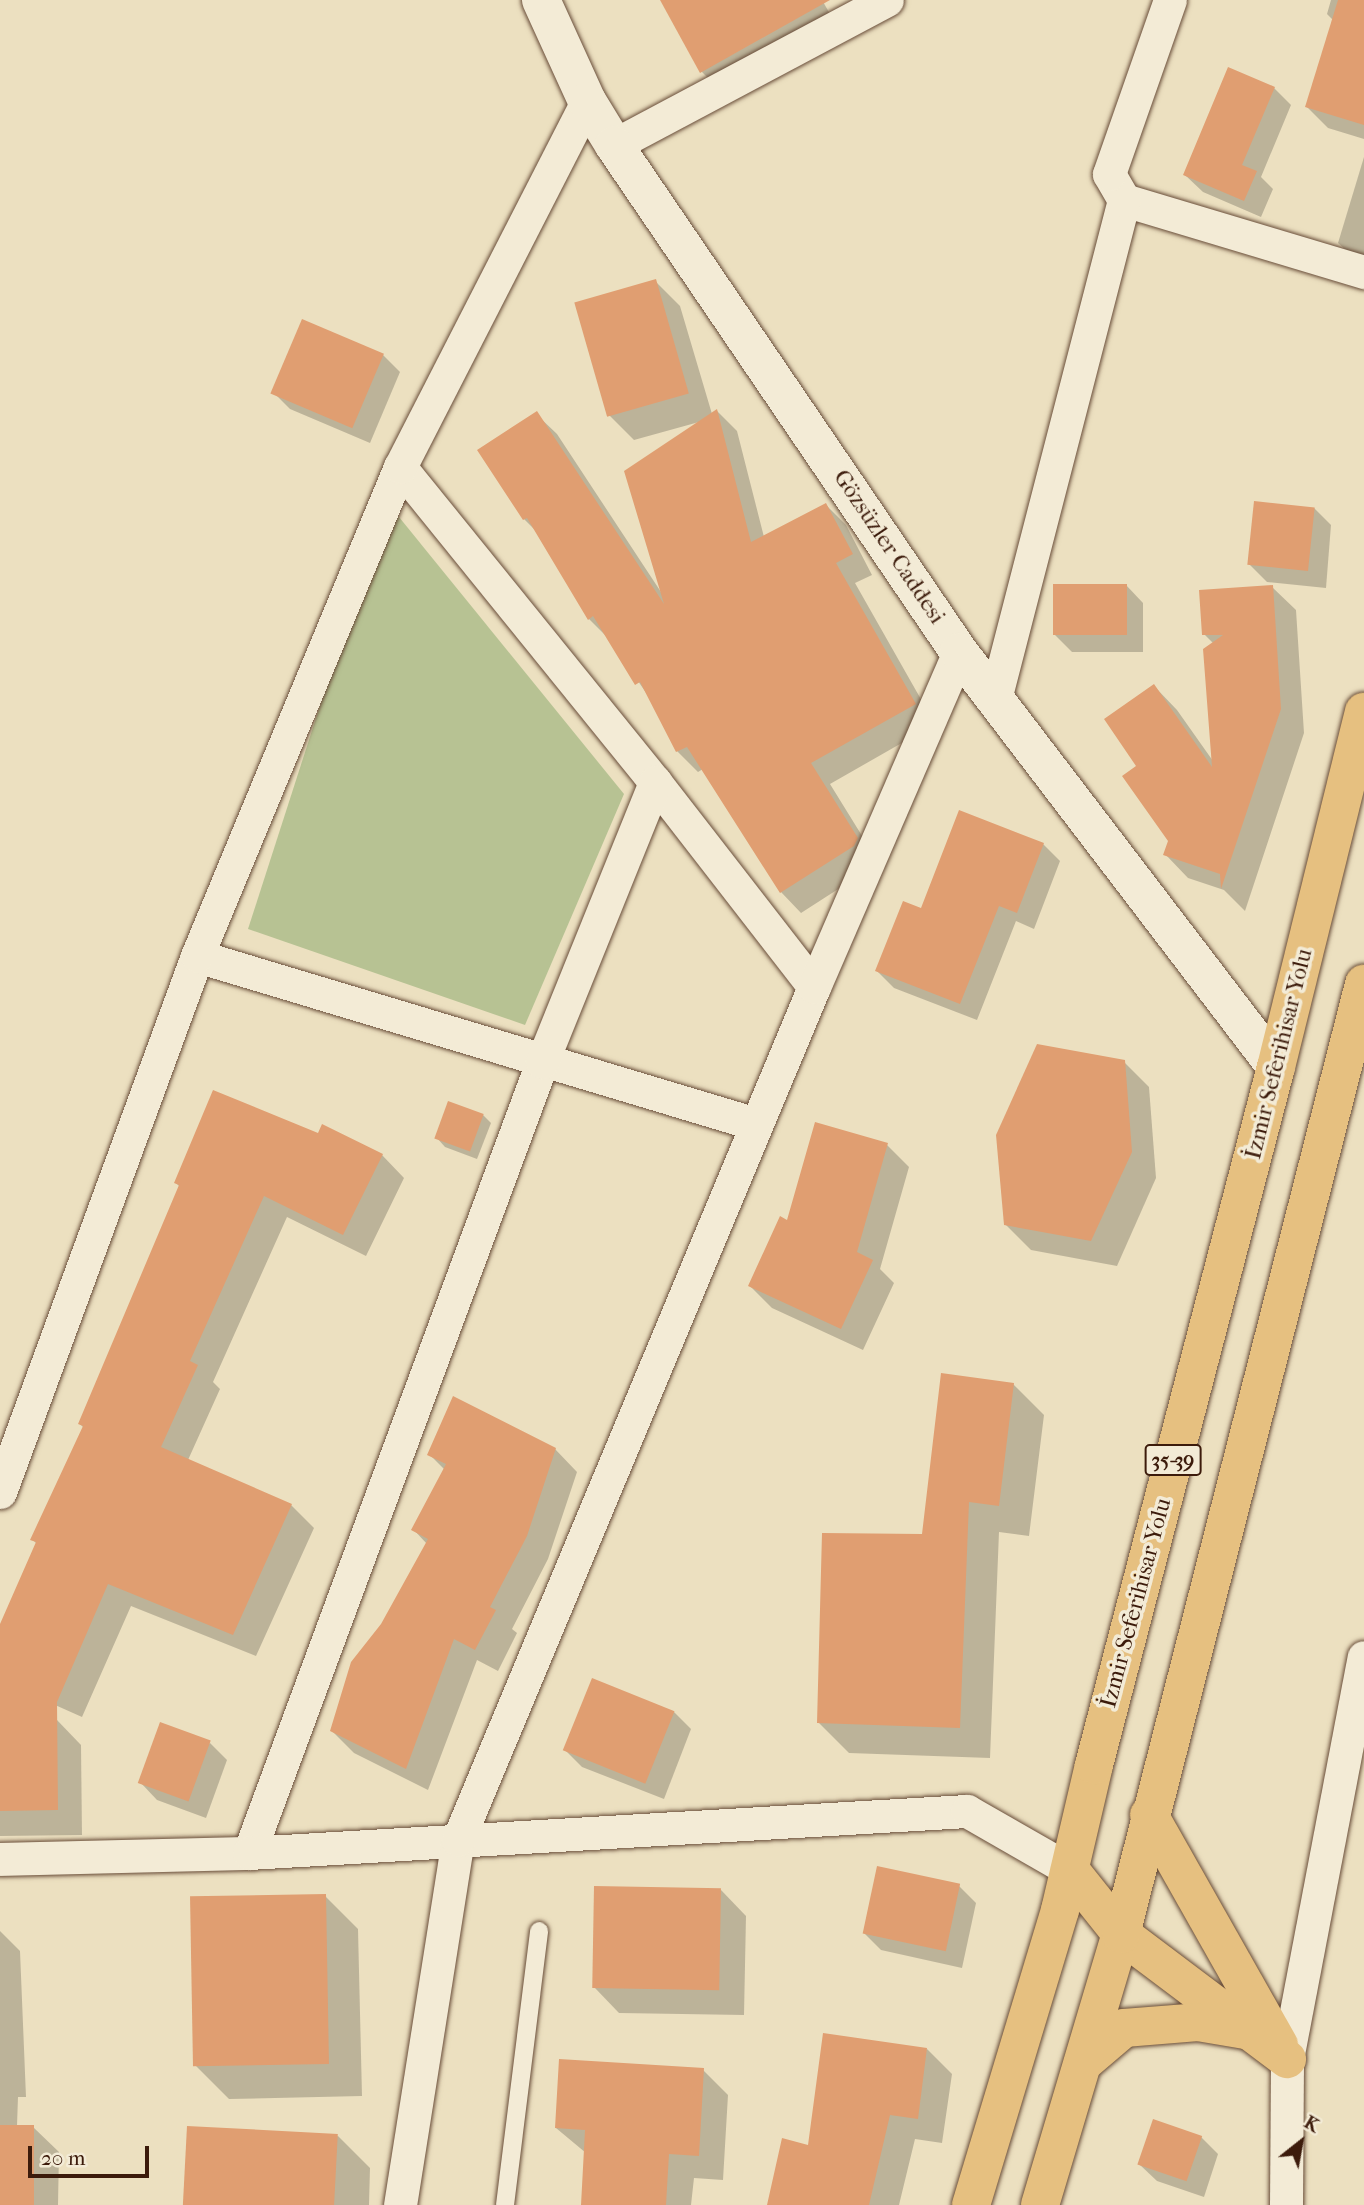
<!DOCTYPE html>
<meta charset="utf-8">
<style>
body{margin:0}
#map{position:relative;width:1364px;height:2205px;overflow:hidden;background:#ece0c0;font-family:"IM FELL French Canon",serif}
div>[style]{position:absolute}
.green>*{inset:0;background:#b7c293}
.shadow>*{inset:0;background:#0003}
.building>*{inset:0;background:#e09e71;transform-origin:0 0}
.roads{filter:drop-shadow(0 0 2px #684c38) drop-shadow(0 0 2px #684c38)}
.service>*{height:18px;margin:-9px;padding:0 9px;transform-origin:9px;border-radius:9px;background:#f3ebd6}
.minor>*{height:33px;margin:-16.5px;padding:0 16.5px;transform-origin:16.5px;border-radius:16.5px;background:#f3ebd6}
.tertiary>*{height:38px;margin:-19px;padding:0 19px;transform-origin:19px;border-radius:19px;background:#f3ebd6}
.primary>*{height:38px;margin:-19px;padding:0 19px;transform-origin:19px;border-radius:19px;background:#e6c080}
span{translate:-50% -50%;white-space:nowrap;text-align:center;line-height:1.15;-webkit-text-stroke:7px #f3ebd6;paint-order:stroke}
.shield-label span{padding:2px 5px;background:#f3ebd6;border:2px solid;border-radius:5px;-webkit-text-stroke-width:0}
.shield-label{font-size:21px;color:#3c1b0b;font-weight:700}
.street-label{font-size:23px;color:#3c1b0b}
.north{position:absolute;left:1266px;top:2107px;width:70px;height:70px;-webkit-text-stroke:5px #f3ebd6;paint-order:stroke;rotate:31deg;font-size:19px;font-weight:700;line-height:28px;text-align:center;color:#3c1b0b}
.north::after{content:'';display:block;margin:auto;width:24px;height:32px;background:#3c1b0b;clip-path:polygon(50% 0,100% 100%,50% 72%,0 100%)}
.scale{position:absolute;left:28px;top:2146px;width:121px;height:32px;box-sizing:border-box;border:4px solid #3c1b0b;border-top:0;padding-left:9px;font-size:21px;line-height:24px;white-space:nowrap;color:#3c1b0b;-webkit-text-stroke:5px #f3ebd6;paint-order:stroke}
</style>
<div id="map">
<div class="green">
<i style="clip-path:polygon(386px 501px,624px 794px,525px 1025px,248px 929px)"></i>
</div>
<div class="shadow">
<i style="clip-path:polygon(662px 0,822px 0,841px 33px,727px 97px,702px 72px)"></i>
<i style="clip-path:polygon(1331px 0,1364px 0,1364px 139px,1328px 128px,1307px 107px,1334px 21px,1327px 14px)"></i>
<i style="clip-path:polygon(1274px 88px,1291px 105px,1261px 177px,1273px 189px,1261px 217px,1203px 192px,1185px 175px)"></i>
<i style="clip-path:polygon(1364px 157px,1364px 266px,1338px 243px)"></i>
<i style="clip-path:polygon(655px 281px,680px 306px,712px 414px,717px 411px,737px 431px,764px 537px,826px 505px,846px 525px,872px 575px,855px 583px,935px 724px,830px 784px,877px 860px,874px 866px,801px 913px,781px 892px,703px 769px,698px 772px,677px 751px,649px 697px,609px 639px,589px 619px,537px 532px,524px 519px,536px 414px,557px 434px,661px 592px,699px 422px,634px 440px,609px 415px)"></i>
<i style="clip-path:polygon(383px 355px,400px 372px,370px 443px,290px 409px,273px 392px)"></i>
<i style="clip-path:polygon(1314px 508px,1331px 525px,1326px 588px,1267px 582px,1250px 565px)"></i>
<i style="clip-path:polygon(1126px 585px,1143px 603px,1143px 652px,1072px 652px,1055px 635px)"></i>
<i style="clip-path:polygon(1272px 587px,1296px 610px,1304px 733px,1245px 911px,1224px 890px,1188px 878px,1165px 854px,1169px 841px,1139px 767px,1154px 686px,1177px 710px,1213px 761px,1214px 644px,1204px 634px)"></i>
<i style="clip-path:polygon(1043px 844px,1060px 861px,1034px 929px,1016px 921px,977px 1020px,894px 988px,877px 971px,922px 911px)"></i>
<i style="clip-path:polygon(1124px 1062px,1149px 1087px,1156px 1178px,1117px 1266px,1031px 1250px,1005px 1224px)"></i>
<i style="clip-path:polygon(483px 1115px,491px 1123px,477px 1159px,445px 1147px,437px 1138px)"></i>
<i style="clip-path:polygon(318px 1135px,382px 1155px,404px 1178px,366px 1256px,287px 1217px,213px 1382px,220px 1389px,188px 1460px,291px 1505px,314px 1528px,256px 1656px,131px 1606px,82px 1717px,8px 1684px,0 1676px,0 1628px,37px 1544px,32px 1539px,84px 1428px,80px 1424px,180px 1187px,176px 1183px)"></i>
<i style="clip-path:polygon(887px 1145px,909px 1167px,880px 1269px,894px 1283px,863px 1350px,772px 1308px,750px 1286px,788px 1222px)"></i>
<i style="clip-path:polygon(1013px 1384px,1044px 1415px,1029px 1536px,999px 1532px,990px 1758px,849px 1753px,818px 1722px)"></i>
<i style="clip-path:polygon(555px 1449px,577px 1472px,548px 1559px,512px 1629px,517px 1633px,498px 1671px,477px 1660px,428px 1790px,354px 1753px,332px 1731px,427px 1544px,413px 1529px,445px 1470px,429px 1454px)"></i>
<i style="clip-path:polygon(674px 1712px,691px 1729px,664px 1799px,582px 1767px,565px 1750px)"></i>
<i style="clip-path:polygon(56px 1719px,81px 1745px,82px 1835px,0 1836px,0 1720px)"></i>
<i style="clip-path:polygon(210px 1743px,227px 1760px,206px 1818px,157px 1800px,140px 1782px)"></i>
<i style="clip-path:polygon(959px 1886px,976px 1903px,962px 1968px,881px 1950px,864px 1933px)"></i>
<i style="clip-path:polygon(721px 1890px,746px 1916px,744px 2015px,619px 2013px,594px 1987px)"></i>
<i style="clip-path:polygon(325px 1896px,358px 1929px,362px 2096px,229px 2099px,196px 2066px)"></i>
<i style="clip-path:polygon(0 1931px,20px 1951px,26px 2097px,18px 2097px,17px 2126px,33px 2127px,59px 2152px,58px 2205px,0 2205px)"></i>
<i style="clip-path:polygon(927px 2049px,952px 2074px,942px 2143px,915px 2139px,899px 2205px,768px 2205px,810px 2147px)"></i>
<i style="clip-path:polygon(703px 2070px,728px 2095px,723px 2180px,694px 2178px,691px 2205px,583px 2205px,586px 2153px,556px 2128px)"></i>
<i style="clip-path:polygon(338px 2136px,370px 2168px,369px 2205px,185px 2205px)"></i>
<i style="clip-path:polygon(1201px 2137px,1218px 2154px,1204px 2197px,1157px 2181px,1139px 2164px)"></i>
</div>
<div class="building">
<i style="clip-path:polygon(660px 0,830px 0,700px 73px)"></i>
<i style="clip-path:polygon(1338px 0,1364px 0,1364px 125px,1305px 107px)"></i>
<i style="clip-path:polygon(1228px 67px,1275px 87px,1242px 165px,1257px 171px,1244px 201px,1183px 175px)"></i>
<i style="left:656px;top:279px;width:119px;height:85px;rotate:74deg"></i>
<i style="left:302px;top:319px;width:89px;height:81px;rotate:23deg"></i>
<i style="clip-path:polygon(717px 409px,751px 542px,826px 503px,853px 554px,836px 563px,916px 704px,811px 763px,858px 838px,854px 846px,780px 893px,687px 747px,676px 752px,640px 682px,635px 685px,593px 616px,588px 620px,527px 518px,523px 520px,477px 450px,537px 411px,664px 604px,624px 471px)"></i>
<i style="left:1254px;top:501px;width:61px;height:64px;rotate:6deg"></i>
<i style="left:1127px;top:584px;width:51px;height:74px;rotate:90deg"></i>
<i style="clip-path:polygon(1273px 585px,1281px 709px,1221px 889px,1220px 874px,1163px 855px,1168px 841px,1122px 776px,1136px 766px,1104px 719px,1154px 684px,1212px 767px,1203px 649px,1223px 635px,1202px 635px,1199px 590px)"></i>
<i style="clip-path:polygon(959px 810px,1044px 843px,1017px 913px,999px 906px,960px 1004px,875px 971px,903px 901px,921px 908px)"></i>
<i style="clip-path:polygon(1037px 1044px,1125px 1060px,1132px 1152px,1091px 1241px,1004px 1225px,996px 1135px)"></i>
<i style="clip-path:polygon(213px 1090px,318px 1133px,322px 1124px,383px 1154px,343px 1235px,264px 1196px,190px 1361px,198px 1365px,161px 1447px,292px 1504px,233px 1635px,108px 1584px,57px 1702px,58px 1810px,0 1811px,0 1624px,36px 1542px,30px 1540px,83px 1426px,78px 1424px,179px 1185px,174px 1183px)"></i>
<i style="left:448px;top:1101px;width:38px;height:40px;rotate:20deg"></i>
<i style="clip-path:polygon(815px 1122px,888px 1143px,857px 1252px,873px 1260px,841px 1329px,748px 1286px,780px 1216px,787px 1220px)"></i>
<i style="clip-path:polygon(941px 1373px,1014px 1383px,999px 1506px,969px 1502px,960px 1728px,817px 1723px,822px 1533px,922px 1534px)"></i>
<i style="clip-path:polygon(453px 1396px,556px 1448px,527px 1536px,490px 1607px,496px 1610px,475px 1650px,454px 1639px,406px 1769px,330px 1731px,351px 1662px,381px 1624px,428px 1539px,411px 1530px,446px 1464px,427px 1455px)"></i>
<i style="left:592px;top:1678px;width:89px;height:78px;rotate:22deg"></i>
<i style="left:160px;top:1722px;width:54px;height:65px;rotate:20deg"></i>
<i style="left:877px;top:1866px;width:85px;height:69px;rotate:12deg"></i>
<i style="left:594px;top:1886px;width:127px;height:102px;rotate:1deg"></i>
<i style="left:326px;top:1894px;width:170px;height:136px;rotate:89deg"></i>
<i style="clip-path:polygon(823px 2033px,927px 2048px,918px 2119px,890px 2115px,869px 2205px,767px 2205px,782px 2138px,808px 2145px)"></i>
<i style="clip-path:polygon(559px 2059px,704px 2068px,699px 2156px,669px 2154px,666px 2205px,581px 2205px,585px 2130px,555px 2128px)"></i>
<i style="left:1153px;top:2119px;width:52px;height:48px;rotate:19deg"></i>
<i style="left:0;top:2125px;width:34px;height:80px"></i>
<i style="left:187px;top:2126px;width:151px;height:79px;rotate:3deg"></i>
</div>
<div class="roads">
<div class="service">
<i style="left:505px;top:2205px;width:276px;rotate:-82.9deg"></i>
</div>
<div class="minor">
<i style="left:614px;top:145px;width:309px;rotate:-28deg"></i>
<i style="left:1124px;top:200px;width:251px;rotate:16.7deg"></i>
<i style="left:400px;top:467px;width:405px;rotate:51deg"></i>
<i style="left:655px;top:782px;width:259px;rotate:52.2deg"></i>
<i style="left:995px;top:699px;width:515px;rotate:-75.51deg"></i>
<i style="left:1124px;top:200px;width:30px;rotate:-120deg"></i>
<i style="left:1109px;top:174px;width:184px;rotate:-70.7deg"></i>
<i style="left:197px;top:956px;width:584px;rotate:16.73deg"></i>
<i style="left:0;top:1492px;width:571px;rotate:-69.82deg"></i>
<i style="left:197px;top:956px;width:529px;rotate:-67.46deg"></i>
<i style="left:400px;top:467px;width:411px;rotate:-62.9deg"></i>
<i style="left:249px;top:1853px;width:844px;rotate:-69.67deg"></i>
<i style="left:542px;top:1062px;width:302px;rotate:-68deg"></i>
<i style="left:0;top:1859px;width:249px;rotate:-1.4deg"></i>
<i style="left:249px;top:1853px;width:719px;rotate:-3.35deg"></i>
<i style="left:967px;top:1811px;width:119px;rotate:29.8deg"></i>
<i style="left:400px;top:2205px;width:370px;rotate:-81deg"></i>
<i style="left:458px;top:1840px;width:924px;rotate:-67.35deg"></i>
<i style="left:814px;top:987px;width:365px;rotate:-66.6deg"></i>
<i style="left:1286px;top:2205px;width:146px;rotate:-89.6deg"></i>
<i style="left:1287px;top:2059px;width:409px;rotate:-79.2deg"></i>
</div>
<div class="tertiary">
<i style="left:541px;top:0;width:111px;rotate:65.5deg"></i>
<i style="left:587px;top:101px;width:52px;rotate:58.5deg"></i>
<i style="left:614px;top:145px;width:613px;rotate:55.77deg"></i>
<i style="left:959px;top:652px;width:522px;rotate:52.63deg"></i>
</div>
<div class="primary">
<i style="left:1149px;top:1815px;width:264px;rotate:60.5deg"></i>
<i style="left:1070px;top:1870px;width:82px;rotate:51.4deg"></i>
<i style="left:1121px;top:1934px;width:208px;rotate:37deg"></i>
<i style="left:1083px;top:2063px;width:54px;rotate:-40.5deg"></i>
<i style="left:1124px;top:2028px;width:74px;rotate:-4.6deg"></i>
<i style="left:1198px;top:2022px;width:48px;rotate:9.7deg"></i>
<i style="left:971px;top:2205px;width:308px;rotate:-73.2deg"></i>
<i style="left:1060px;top:1910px;width:149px;rotate:-76.8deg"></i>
<i style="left:1094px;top:1765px;width:721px;rotate:-75.39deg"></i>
<i style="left:1276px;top:1067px;width:366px;rotate:-76.1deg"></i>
<i style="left:1040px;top:2205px;width:283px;rotate:-73.4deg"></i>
<i style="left:1121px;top:1934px;width:981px;rotate:-75.65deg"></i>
</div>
</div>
<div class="shield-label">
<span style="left:1173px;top:1460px">35-39</span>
</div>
<div class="street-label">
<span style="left:889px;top:547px;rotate:56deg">Gözsüzler Caddesi</span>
<span style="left:1279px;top:1054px;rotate:-76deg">İzmir Seferihisar Yolu</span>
<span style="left:1136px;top:1603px;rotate:-75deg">İzmir Seferihisar Yolu</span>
</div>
<div class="north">K</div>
<div class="scale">20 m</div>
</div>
